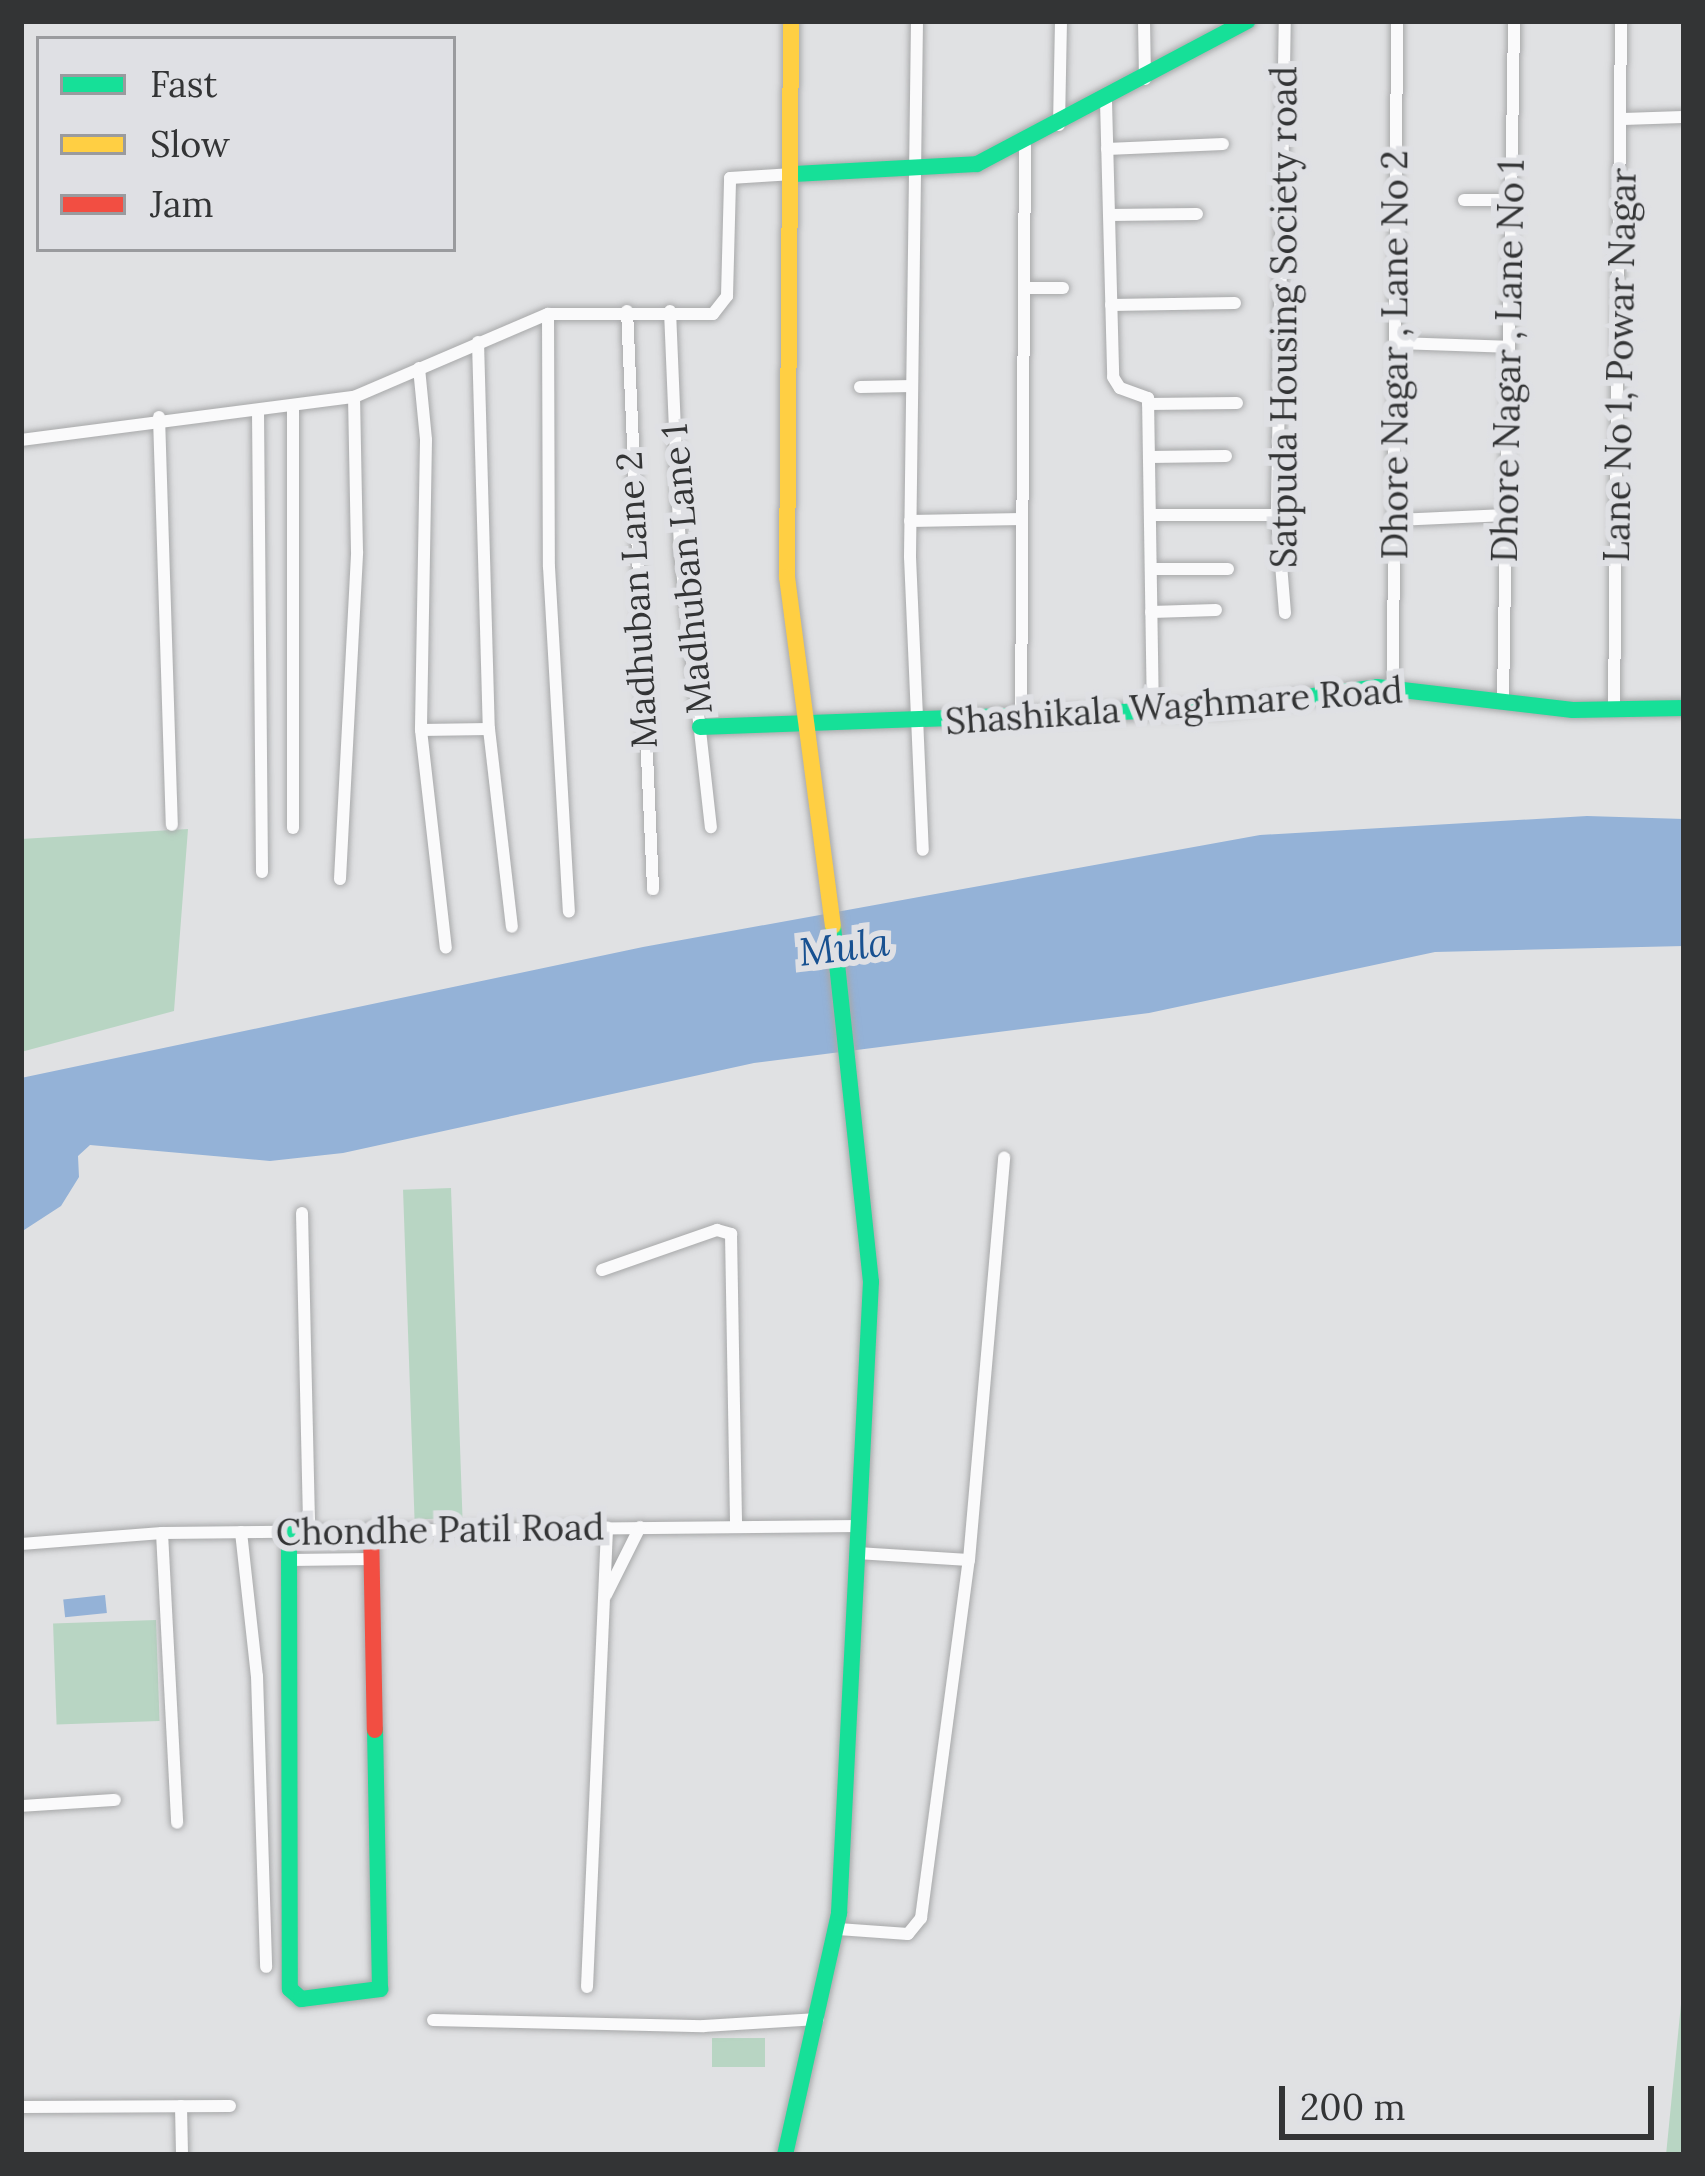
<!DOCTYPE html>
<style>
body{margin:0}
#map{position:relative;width:1705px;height:2176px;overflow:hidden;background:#e0e1e3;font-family:Lora,serif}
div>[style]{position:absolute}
.green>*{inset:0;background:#b8d5c3;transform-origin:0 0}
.water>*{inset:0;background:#94b2d7;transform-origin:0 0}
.roads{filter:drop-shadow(0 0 3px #a7a8a9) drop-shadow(0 0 3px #a7a8a9)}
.street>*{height:12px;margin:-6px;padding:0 6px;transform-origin:6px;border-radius:6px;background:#fafafb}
.fast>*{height:16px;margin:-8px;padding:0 8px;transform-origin:8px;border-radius:8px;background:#16e098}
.slow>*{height:16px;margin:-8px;padding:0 8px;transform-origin:8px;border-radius:8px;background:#ffcf43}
.jam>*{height:16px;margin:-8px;padding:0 8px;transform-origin:8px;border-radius:8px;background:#f24e42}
span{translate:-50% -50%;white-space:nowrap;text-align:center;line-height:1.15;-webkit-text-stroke:12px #dfe0e4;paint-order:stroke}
.street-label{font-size:36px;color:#333435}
.water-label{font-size:39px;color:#185191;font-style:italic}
.frame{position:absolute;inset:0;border:24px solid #333435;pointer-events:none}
.legend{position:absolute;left:36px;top:36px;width:420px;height:216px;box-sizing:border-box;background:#dfe0e4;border:3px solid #9a9b9e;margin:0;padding:15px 21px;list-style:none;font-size:36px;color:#333435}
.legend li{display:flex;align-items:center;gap:24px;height:60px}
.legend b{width:60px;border:3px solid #9a9b9e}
.scale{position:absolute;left:1279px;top:2086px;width:375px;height:54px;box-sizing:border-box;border:6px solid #333435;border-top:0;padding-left:15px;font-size:36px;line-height:42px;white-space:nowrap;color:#333435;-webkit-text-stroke:9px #dfe0e4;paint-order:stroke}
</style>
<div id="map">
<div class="green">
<i style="clip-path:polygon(188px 829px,174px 1011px,21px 1052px,21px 839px)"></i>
<i style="left:451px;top:1188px;width:330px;height:48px;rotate:88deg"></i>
<i style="left:156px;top:1620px;width:101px;height:103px;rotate:88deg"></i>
<i style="clip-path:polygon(1684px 1974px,1684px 2155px,1666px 2155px)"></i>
<i style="left:712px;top:2038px;width:53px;height:29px"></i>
</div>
<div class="water">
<i style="clip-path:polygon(1587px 816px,1684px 819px,1684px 946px,1435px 952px,1149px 1013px,754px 1063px,343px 1153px,270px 1161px,90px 1145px,78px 1156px,79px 1177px,61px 1206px,21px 1232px,21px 1078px,643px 947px,1260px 835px)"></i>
<i style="left:105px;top:1595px;width:18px;height:42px;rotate:84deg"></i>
</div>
<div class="roads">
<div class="street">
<i style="left:917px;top:21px;width:536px;rotate:90.75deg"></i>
<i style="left:910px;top:557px;width:293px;rotate:87.5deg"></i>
<i style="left:1144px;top:21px;width:58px;rotate:89deg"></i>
<i style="left:1106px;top:101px;width:276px;rotate:88.5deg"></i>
<i style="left:1113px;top:377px;width:13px;rotate:58deg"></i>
<i style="left:1120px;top:388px;width:30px;rotate:20deg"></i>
<i style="left:1148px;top:398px;width:313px;rotate:89.1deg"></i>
<i style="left:1622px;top:119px;width:62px;rotate:-1.8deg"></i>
<i style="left:1059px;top:125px;width:104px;rotate:-88.9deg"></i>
<i style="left:1107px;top:149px;width:116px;rotate:-2.5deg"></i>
<i style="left:1464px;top:200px;width:47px"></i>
<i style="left:1109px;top:215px;width:88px;rotate:-0.7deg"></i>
<i style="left:1024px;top:288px;width:39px"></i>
<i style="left:1111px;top:305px;width:124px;rotate:-0.9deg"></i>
<i style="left:627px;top:311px;width:579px;rotate:87.42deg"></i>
<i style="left:670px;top:311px;width:241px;rotate:87.6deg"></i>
<i style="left:680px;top:552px;width:277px;rotate:83.6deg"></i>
<i style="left:548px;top:314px;width:253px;rotate:89.8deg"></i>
<i style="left:549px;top:567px;width:345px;rotate:86.7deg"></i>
<i style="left:478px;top:342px;width:387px;rotate:88.4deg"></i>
<i style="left:489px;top:729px;width:199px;rotate:83.4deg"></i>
<i style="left:1396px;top:343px;width:112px;rotate:2deg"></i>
<i style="left:419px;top:368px;width:72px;rotate:84.4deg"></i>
<i style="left:426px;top:440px;width:290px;rotate:91deg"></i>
<i style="left:421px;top:730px;width:219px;rotate:83.5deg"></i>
<i style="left:860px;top:387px;width:52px;rotate:-1.1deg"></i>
<i style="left:1148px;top:404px;width:89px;rotate:-0.6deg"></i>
<i style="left:293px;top:409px;width:419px;rotate:90deg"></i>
<i style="left:258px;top:411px;width:461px;rotate:89.5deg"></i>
<i style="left:159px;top:417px;width:408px;rotate:88.2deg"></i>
<i style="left:21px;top:440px;width:336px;rotate:-7.4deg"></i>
<i style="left:354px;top:397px;width:211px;rotate:-23.2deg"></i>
<i style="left:548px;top:314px;width:165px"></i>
<i style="left:713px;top:314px;width:23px;rotate:-52deg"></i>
<i style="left:727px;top:296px;width:118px;rotate:-88.5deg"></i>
<i style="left:730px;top:178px;width:63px;rotate:-3.6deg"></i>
<i style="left:1149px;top:457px;width:77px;rotate:-0.7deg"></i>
<i style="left:1150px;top:515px;width:127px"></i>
<i style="left:1394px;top:520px;width:112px;rotate:-2.6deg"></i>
<i style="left:910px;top:521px;width:112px;rotate:-1deg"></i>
<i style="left:1151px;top:569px;width:77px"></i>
<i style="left:1151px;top:612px;width:65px;rotate:-1.8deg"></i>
<i style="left:1285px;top:613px;width:98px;rotate:-94.7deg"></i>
<i style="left:1277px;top:515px;width:494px;rotate:-89.1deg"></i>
<i style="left:1393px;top:688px;width:667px;rotate:-89.66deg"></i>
<i style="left:1503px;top:701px;width:680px;rotate:-89.07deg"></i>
<i style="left:1614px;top:709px;width:688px;rotate:-89.42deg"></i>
<i style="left:1021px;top:717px;width:571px;rotate:-89.6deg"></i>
<i style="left:421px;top:730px;width:68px;rotate:-0.8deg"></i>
<i style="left:340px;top:879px;width:327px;rotate:-87deg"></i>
<i style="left:357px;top:552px;width:155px;rotate:-91.1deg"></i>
<i style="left:302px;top:1213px;width:319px;rotate:88.7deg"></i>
<i style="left:602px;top:1270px;width:122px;rotate:-19.2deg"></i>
<i style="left:717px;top:1230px;width:15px;rotate:16deg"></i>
<i style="left:731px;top:1234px;width:293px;rotate:89deg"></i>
<i style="left:241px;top:1532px;width:145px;rotate:83.7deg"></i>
<i style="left:257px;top:1676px;width:291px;rotate:88.2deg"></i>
<i style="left:162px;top:1533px;width:290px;rotate:87deg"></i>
<i style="left:21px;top:1544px;width:141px;rotate:-4.5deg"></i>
<i style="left:162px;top:1533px;width:697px;rotate:-0.58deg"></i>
<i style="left:857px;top:1553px;width:112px;rotate:3.6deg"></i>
<i style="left:289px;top:1560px;width:82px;rotate:-0.7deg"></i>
<i style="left:606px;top:1595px;width:76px;rotate:-63.4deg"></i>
<i style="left:21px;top:1806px;width:94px;rotate:-3.7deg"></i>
<i style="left:838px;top:1929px;width:70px;rotate:4.1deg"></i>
<i style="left:908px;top:1934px;width:21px;rotate:-51deg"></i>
<i style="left:921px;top:1918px;width:361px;rotate:-82.4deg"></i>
<i style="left:969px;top:1560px;width:404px;rotate:-85deg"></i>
<i style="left:587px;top:1987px;width:460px;rotate:-87.5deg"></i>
<i style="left:433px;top:2020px;width:271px;rotate:1.3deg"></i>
<i style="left:704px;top:2026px;width:114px;rotate:-3.5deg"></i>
<i style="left:181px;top:2106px;width:49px;rotate:88.8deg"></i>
<i style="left:21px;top:2107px;width:209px;rotate:-0.3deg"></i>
</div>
<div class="fast">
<i style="left:793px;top:174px;width:184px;rotate:-3.1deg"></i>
<i style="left:977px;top:164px;width:306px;rotate:-27.9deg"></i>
<i style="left:700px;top:727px;width:526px;rotate:-2.07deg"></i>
<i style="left:1226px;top:708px;width:152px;rotate:-7.9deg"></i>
<i style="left:1377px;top:687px;width:197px;rotate:6.7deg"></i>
<i style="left:1573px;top:710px;width:111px;rotate:-1deg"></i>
<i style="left:289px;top:1532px;width:457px;rotate:89.9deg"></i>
<i style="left:290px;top:1989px;width:15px;rotate:42deg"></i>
<i style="left:301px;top:1999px;width:80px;rotate:-7.2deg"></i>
<i style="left:380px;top:1989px;width:259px;rotate:-91.1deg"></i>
<i style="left:785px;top:2155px;width:248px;rotate:-77.4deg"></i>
<i style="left:839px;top:1913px;width:632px;rotate:-87.1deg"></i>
<i style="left:871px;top:1282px;width:358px;rotate:-96.1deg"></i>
</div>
<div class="slow">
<i style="left:791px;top:21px;width:556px;rotate:90.41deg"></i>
<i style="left:787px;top:577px;width:352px;rotate:82.5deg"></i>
</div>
<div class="jam">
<i style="left:371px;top:1530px;width:200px;rotate:88.9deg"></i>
</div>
</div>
<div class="street-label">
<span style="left:1284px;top:317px;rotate:-90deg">Satpuda Housing Society road</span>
<span style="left:1395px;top:355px;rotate:-90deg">Dhore Nagar , Lane No 2</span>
<span style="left:1508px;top:361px;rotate:-89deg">Dhore Nagar , Lane No 1</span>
<span style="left:1620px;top:365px;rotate:-89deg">Lane No 1, Powar Nagar</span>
<span style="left:687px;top:569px;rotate:-95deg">Madhuban Lane 1</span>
<span style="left:637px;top:600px;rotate:-93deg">Madhuban Lane 2</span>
<span style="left:1174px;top:706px;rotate:-4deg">Shashikala Waghmare Road</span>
<span style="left:440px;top:1530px;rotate:-1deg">Chondhe Patil Road</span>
</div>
<div class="water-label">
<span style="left:844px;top:947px;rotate:-7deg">Mula</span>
</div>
<div class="frame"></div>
<ul class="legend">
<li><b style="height:15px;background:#16e098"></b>Fast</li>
<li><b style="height:15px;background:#ffcf43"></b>Slow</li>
<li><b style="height:15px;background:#f24e42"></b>Jam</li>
</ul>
<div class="scale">200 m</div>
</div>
